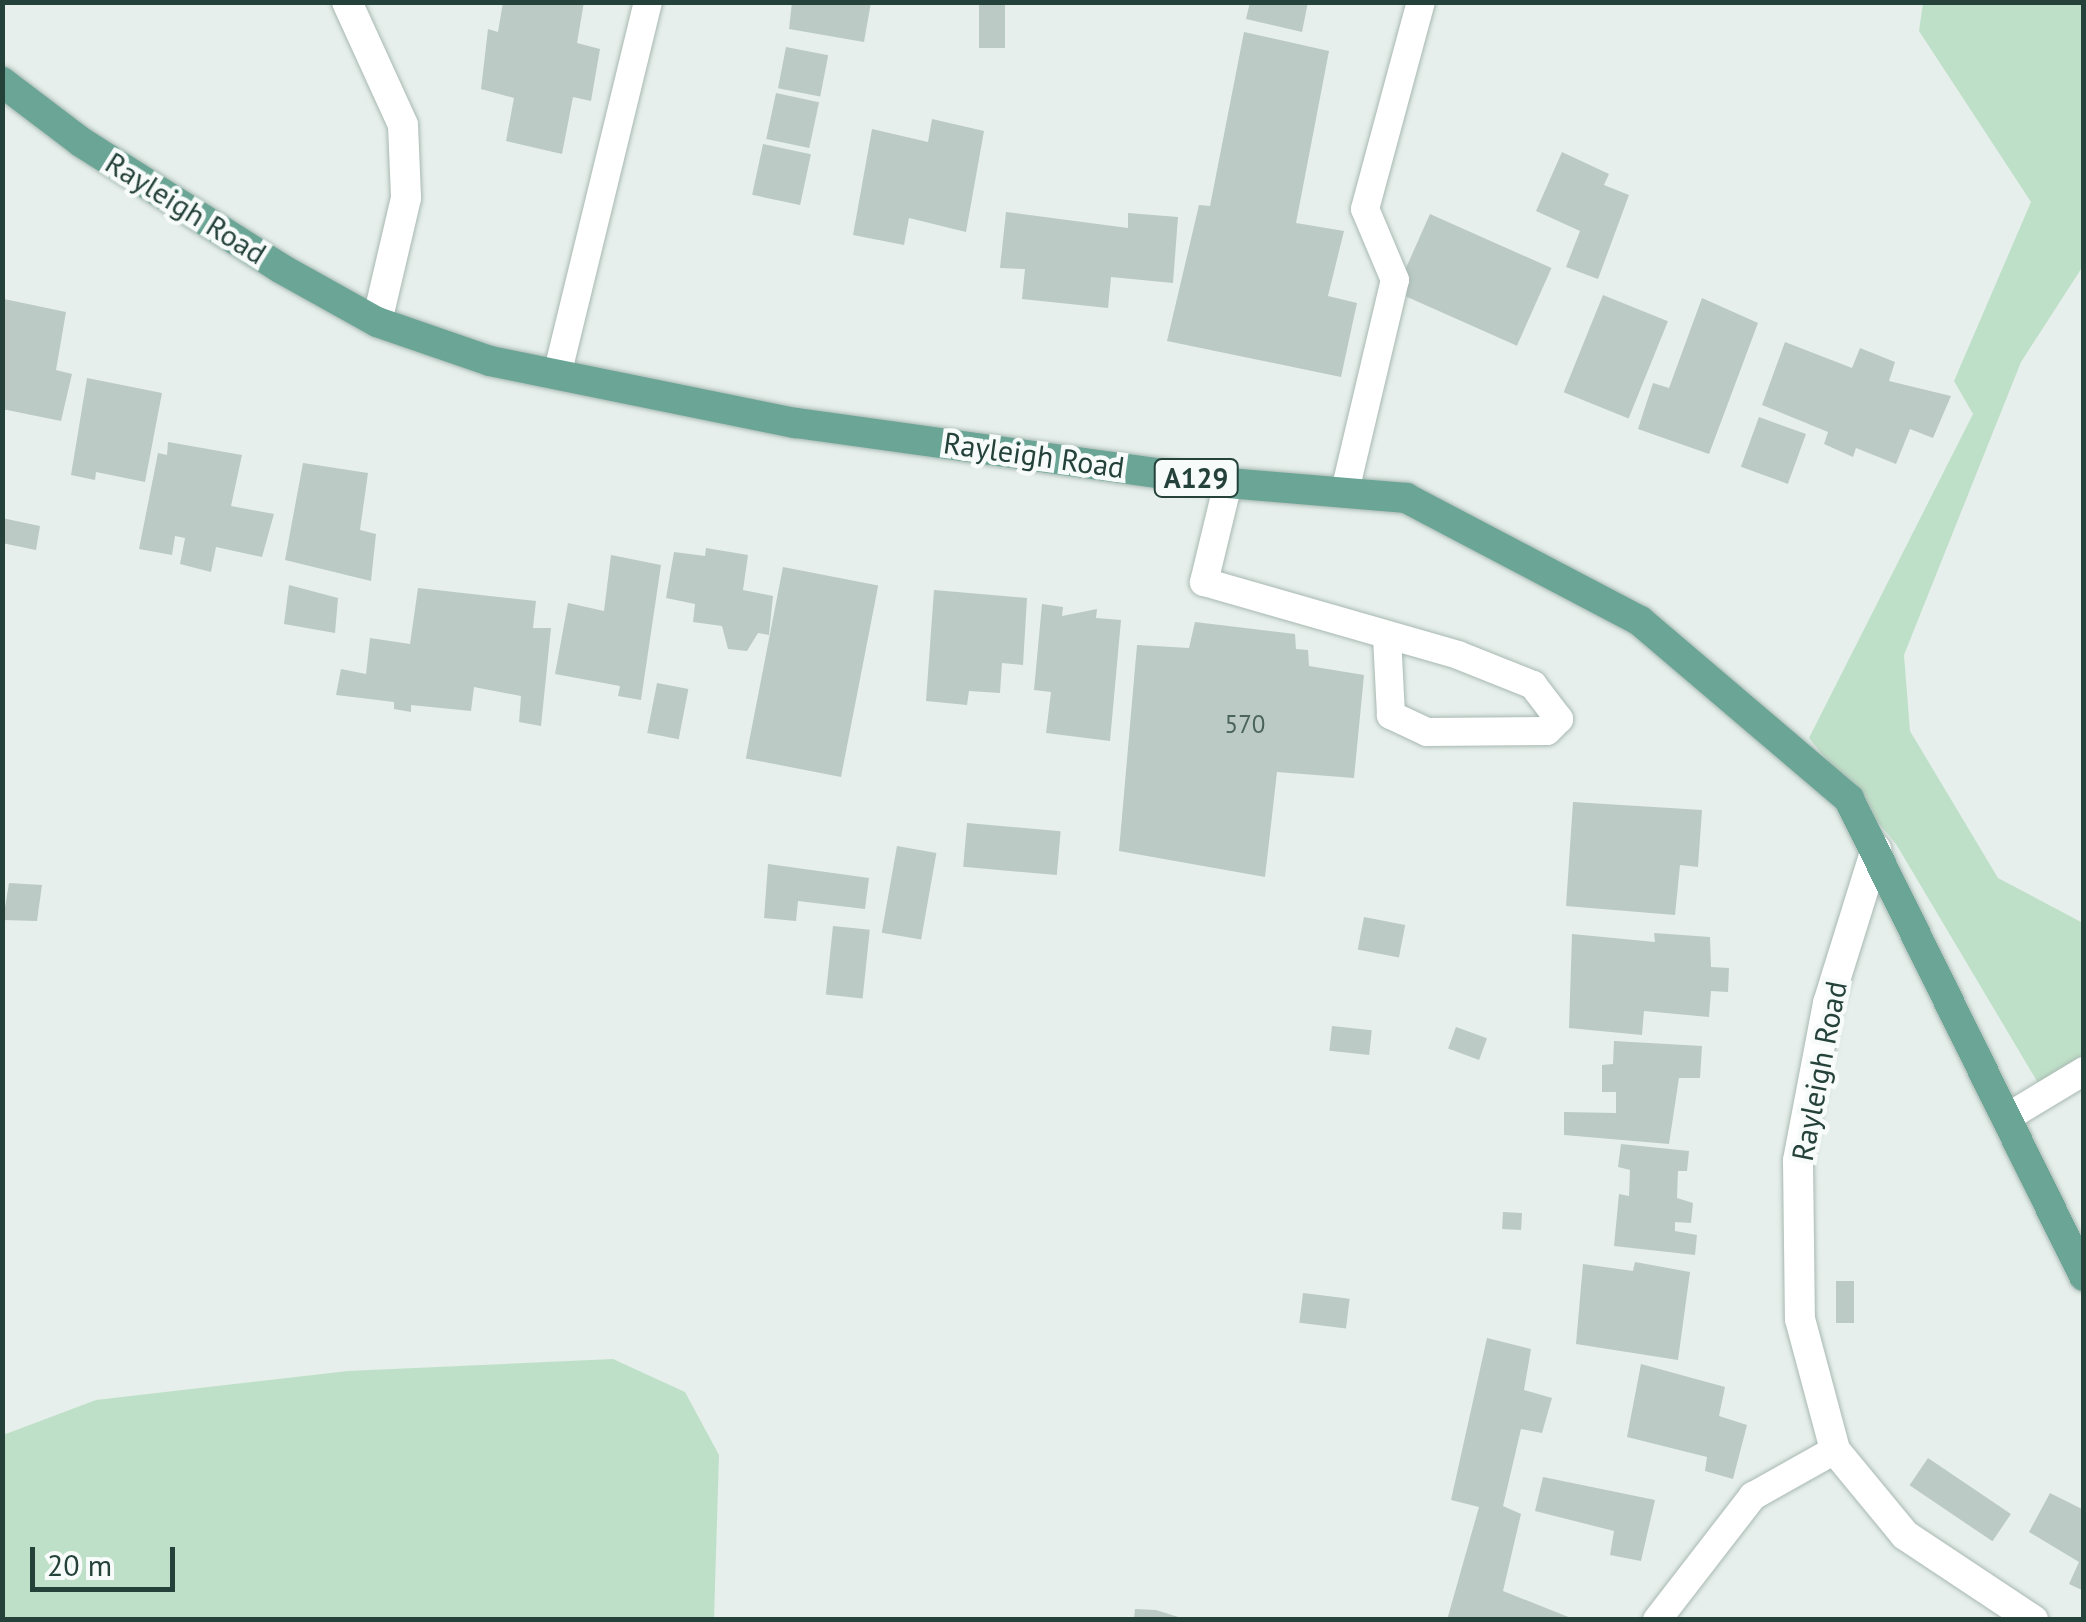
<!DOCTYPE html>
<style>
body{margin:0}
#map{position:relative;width:2086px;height:1622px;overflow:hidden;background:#e6efeb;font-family:"PT Sans",sans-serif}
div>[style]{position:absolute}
.green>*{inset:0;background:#bfe0c8}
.building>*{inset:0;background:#bbcac4;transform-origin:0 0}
.roads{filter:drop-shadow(0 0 2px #a8b8b2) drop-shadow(0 0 2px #a8b8b2)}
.service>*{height:28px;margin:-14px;padding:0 14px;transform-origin:14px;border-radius:14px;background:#fff}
.minor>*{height:30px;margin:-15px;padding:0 15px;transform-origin:15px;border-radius:15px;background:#fff}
.primary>*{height:30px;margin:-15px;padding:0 15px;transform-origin:15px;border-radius:15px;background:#6aa596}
span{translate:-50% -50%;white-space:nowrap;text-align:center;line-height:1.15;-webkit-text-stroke:9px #f7fbf9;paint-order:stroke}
.number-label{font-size:25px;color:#4a645c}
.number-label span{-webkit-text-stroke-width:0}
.shield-label span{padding:2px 8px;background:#f7fbf9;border:2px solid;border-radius:8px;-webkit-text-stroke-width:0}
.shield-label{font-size:28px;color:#24423a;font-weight:700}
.street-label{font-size:30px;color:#24423a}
.frame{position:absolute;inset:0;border:5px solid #24423a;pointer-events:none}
.scale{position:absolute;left:30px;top:1547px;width:145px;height:45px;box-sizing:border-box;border:5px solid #24423a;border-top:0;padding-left:12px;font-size:30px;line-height:35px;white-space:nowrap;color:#24423a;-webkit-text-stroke:8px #f7fbf9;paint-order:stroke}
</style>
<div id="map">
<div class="green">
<i style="clip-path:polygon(1923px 3px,2083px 3px,2083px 266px,2021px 362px,1904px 655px,1910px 731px,1998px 878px,2083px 923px,2083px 1072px,2044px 1093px,1896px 844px,1809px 738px,1973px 414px,1954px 381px,2031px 202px,1919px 31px)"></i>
<i style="clip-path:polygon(613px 1359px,685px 1392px,719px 1455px,714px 1619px,3px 1619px,3px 1435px,96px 1400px,348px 1371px)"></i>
</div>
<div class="building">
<i style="clip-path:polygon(503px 2px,584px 2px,577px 43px,600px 49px,591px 101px,573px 97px,562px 154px,506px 141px,514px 98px,481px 89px,488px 29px,498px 32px)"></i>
<i style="clip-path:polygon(792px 2px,871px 2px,864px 42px,789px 29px)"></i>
<i style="left:979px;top:2px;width:26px;height:46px"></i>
<i style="clip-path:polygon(1250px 2px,1308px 2px,1302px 32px,1246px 19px)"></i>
<i style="clip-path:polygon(1244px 32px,1329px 51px,1296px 223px,1344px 231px,1328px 296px,1357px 303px,1341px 377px,1167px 341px,1199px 205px,1210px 206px)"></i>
<i style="left:786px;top:47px;width:43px;height:42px;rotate:11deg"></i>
<i style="left:776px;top:93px;width:44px;height:47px;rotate:12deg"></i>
<i style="clip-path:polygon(932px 119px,984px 131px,966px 232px,909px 218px,904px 245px,853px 235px,872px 129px,928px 142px)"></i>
<i style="left:763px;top:144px;width:49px;height:52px;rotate:12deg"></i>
<i style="clip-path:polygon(1562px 152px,1609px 174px,1604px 185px,1629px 195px,1598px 279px,1566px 267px,1580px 231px,1536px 211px)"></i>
<i style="clip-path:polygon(1006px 212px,1128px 228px,1128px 213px,1178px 217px,1173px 283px,1111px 277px,1108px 308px,1022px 299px,1025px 269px,1000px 268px)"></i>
<i style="left:1430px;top:214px;width:133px;height:85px;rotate:24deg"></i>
<i style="left:1603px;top:295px;width:70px;height:105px;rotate:22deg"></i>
<i style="clip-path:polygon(1702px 298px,1758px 323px,1709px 454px,1638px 429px,1653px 383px,1669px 388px)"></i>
<i style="clip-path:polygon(4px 299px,66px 312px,56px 370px,72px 374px,61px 421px,2px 409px)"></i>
<i style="clip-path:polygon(1785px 342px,1852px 368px,1860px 348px,1895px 362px,1889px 381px,1951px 396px,1933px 438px,1910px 429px,1896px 464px,1856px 448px,1853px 457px,1824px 444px,1828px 432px,1762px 405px)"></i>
<i style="clip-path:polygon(87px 378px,162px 393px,145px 482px,96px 472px,95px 480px,71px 475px)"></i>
<i style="left:1759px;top:417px;width:50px;height:53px;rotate:20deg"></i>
<i style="clip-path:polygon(168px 442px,242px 455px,231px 506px,274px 514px,262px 557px,216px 547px,211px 572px,180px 564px,185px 538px,175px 536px,172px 555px,139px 549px,158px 453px,167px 455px)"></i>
<i style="clip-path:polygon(303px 463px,368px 473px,360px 530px,376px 534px,371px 581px,285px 560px)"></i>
<i style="clip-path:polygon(2px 518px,40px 526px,36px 550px,2px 543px)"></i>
<i style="clip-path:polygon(706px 548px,748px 555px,743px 590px,773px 596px,769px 635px,758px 633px,747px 651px,728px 649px,722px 626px,693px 622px,695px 604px,666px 598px,674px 552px,705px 556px)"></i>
<i style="clip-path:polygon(611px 555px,661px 565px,641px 700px,618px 696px,620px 686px,555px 674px,568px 603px,604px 611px)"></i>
<i style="left:783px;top:567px;width:97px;height:195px;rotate:11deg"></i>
<i style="clip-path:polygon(289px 585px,338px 598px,335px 633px,284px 624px)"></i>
<i style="clip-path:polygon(418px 588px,536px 601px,533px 628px,551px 628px,541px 726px,519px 722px,521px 696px,474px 687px,471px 711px,411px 705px,411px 712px,394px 709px,394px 702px,336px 695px,341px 669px,366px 674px,370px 638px,410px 644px)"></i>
<i style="clip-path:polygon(934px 590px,1027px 598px,1023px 665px,1002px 663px,1000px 693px,969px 691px,967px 705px,926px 701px)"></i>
<i style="clip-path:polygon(1042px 604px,1063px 607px,1062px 616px,1097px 609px,1096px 618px,1121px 620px,1110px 741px,1046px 733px,1051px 692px,1034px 690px)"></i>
<i style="clip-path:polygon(1195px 622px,1295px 634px,1296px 649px,1308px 650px,1309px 666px,1364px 675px,1354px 778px,1277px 772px,1265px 877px,1119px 851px,1137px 645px,1189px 648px)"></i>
<i style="left:657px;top:683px;width:32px;height:51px;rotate:11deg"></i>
<i style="clip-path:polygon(1573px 802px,1702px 810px,1698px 867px,1680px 865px,1675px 915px,1566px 906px)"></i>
<i style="left:967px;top:823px;width:94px;height:44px;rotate:5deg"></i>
<i style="left:897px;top:846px;width:40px;height:88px;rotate:10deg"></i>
<i style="clip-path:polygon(768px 864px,869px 878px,865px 909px,798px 901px,796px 921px,764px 918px)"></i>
<i style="clip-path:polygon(9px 883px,42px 885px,37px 921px,3px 920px)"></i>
<i style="left:1364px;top:917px;width:42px;height:33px;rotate:11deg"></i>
<i style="left:833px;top:926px;width:37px;height:69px;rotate:6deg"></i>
<i style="clip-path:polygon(1654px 933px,1710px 937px,1711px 967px,1729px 968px,1728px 992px,1711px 991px,1709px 1017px,1644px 1011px,1642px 1035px,1569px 1028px,1572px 934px,1655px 942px)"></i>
<i style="left:1332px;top:1026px;width:40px;height:25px;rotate:6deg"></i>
<i style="left:1456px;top:1027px;width:33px;height:23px;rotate:20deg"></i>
<i style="clip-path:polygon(1614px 1041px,1702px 1046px,1700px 1078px,1679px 1078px,1669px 1144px,1564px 1135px,1564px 1112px,1616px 1113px,1616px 1092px,1602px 1092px,1602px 1065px,1613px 1064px)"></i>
<i style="clip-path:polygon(1621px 1144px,1689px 1151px,1687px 1171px,1678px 1171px,1677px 1198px,1693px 1203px,1691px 1223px,1675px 1222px,1675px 1231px,1697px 1235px,1695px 1255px,1614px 1246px,1619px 1194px,1629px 1196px,1630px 1170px,1618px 1167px)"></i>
<i style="left:1503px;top:1212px;width:19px;height:17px;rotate:3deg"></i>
<i style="clip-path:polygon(1635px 1262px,1690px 1272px,1678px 1360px,1576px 1344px,1583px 1264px,1633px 1271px)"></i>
<i style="left:1836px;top:1281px;width:18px;height:42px"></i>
<i style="left:1303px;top:1293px;width:47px;height:30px;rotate:7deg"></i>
<i style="clip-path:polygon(1487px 1338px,1531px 1349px,1524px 1390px,1552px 1398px,1542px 1433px,1521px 1429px,1503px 1506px,1521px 1514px,1503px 1591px,1576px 1620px,1447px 1620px,1479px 1507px,1451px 1500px)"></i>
<i style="clip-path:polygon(1641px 1364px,1725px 1387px,1719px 1416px,1747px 1425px,1733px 1479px,1705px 1471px,1707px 1457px,1627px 1437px)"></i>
<i style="left:1928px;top:1458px;width:100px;height:33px;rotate:34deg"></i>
<i style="clip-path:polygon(1543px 1477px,1655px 1500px,1641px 1561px,1610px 1555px,1614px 1531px,1535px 1511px)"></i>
<i style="clip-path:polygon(2050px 1493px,2084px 1510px,2084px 1591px,2069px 1584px,2079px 1562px,2029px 1532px)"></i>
<i style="clip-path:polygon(1135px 1609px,1156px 1610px,1188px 1620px,1134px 1620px)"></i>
</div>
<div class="roads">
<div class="service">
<i style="left:557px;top:375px;width:384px;rotate:-76.3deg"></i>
<i style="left:1228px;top:483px;width:102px;rotate:103.6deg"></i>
<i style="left:1204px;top:582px;width:264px;rotate:16deg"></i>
<i style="left:1458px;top:655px;width:81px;rotate:21.8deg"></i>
<i style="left:1533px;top:685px;width:43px;rotate:52.6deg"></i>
<i style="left:1559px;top:719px;width:17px;rotate:135deg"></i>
<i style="left:1547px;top:731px;width:120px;rotate:179.5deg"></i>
<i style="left:1427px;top:732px;width:40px;rotate:-155deg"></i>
<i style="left:1391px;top:715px;width:78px;rotate:-92.9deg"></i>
<i style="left:1345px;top:491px;width:217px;rotate:-76.7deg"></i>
<i style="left:1395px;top:280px;width:77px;rotate:-112.9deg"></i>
<i style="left:1365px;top:209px;width:214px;rotate:-74.9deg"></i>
<i style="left:2006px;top:1118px;width:91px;rotate:-31.1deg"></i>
<i style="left:1657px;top:1620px;width:157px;rotate:-52.3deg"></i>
<i style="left:1753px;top:1496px;width:94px;rotate:-29.3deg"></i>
</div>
<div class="minor">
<i style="left:347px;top:2px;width:135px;rotate:65.5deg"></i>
<i style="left:403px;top:125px;width:73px;rotate:87.6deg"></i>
<i style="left:406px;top:198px;width:127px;rotate:103.2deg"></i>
<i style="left:1876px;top:849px;width:161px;rotate:107.3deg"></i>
<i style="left:1828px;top:1003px;width:161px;rotate:100.8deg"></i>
<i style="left:1798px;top:1161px;width:158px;rotate:89.3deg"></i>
<i style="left:1800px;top:1319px;width:136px;rotate:75deg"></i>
<i style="left:1835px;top:1450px;width:110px;rotate:50.5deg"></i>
<i style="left:1905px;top:1535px;width:154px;rotate:33.6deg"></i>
</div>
<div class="primary">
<i style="left:2px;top:82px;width:99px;rotate:37.2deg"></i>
<i style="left:81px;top:142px;width:236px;rotate:32.3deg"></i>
<i style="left:280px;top:268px;width:111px;rotate:29.1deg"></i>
<i style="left:377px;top:322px;width:120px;rotate:19deg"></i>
<i style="left:490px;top:361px;width:312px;rotate:11.5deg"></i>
<i style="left:796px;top:423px;width:436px;rotate:7.9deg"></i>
<i style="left:1228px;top:483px;width:179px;rotate:4.8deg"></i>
<i style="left:1406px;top:498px;width:264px;rotate:27.7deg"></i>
<i style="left:1640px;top:621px;width:275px;rotate:40.4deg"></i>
<i style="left:1849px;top:799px;width:532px;rotate:63.77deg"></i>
</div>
</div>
<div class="number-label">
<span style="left:1245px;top:724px">570</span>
</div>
<div class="shield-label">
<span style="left:1196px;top:478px">A129</span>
</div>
<div class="street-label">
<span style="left:186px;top:208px;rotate:32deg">Rayleigh Road</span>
<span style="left:1034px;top:455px;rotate:8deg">Rayleigh Road</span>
<span style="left:1819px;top:1071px;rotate:-79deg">Rayleigh Road</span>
</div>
<div class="frame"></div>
<div class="scale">20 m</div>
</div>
